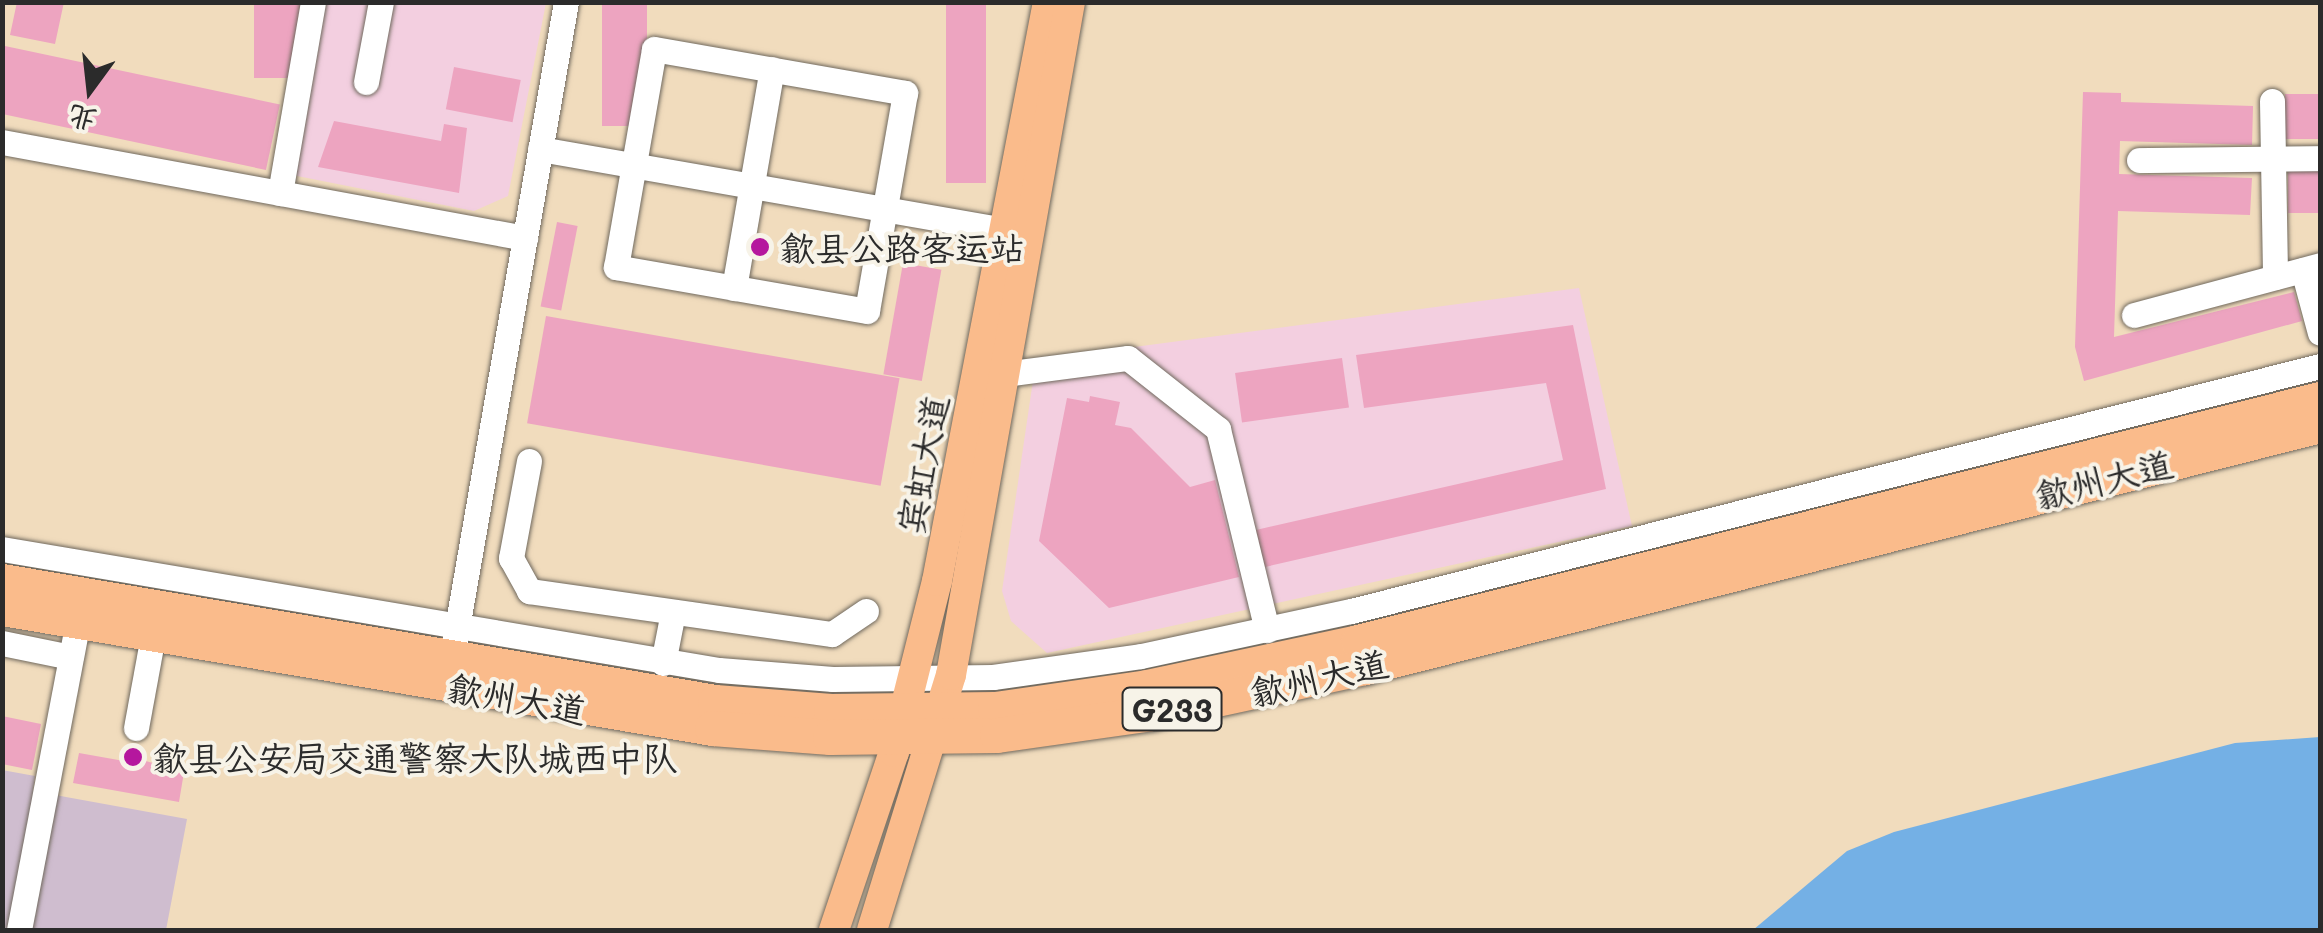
<!DOCTYPE html>
<meta charset="utf-8">
<style>
body{margin:0}
#map{position:relative;width:2323px;height:933px;overflow:hidden;background:#f1dcbd;font-family:Mali,"LXGW WenKai TC",sans-serif}
div>[style]{position:absolute}
.built>*{inset:0;background:#f3cfe0}
.industrial>*{inset:0;background:#cfbdcf}
.water>*{inset:0;background:#74b0e5}
.building>*{inset:0;background:#eda4c0;transform-origin:0 0}
.roads{filter:drop-shadow(0 0 2px #70695e) drop-shadow(0 0 2px #70695e)}
.minor>*{height:25px;margin:-12.5px;padding:0 12.5px;transform-origin:12.5px;border-radius:12.5px;background:#fff}
.major>*{height:30px;margin:-15px;padding:0 15px;transform-origin:15px;border-radius:15px;background:#fabb8b}
.highway>*{height:35px;margin:-17.5px;padding:0 17.5px;transform-origin:17.5px;border-radius:17.5px;background:#fabb8b}
.dots>*{width:28px;height:28px;translate:-50% -50%;box-sizing:border-box;border:5px solid #f7f3e8;border-radius:50%}
span{translate:-50% -50%;white-space:nowrap;text-align:center;line-height:1.15;-webkit-text-stroke:8px #f7f3e8;paint-order:stroke}
.shield-label span{padding:2px 8px;background:#f7f3e8;border:2px solid;border-radius:8px;-webkit-text-stroke-width:0}
.shield-label{font-size:32px;color:#2b2b2b;font-weight:700}
.poi-label{font-size:35px;color:#2b2b2b}
.left{translate:0 -50%;text-align:left}
.street-label{font-size:35px;color:#2b2b2b}
.frame{position:absolute;inset:0;border:5px solid #2b2b2b;pointer-events:none}
.north{position:absolute;left:40px;top:40px;width:100px;height:100px;-webkit-text-stroke:8px #f7f3e8;paint-order:stroke;rotate:195deg;font-size:28px;font-weight:700;line-height:40px;text-align:center;color:#2b2b2b}
.north::after{content:'';display:block;margin:auto;width:35px;height:45px;background:#2b2b2b;clip-path:polygon(50% 0,100% 100%,50% 72%,0 100%)}
</style>
<div id="map">
<div class="built">
<i style="clip-path:polygon(326px 3px,546px 3px,508px 196px,474px 211px,292px 175px)"></i>
<i style="clip-path:polygon(1579px 288px,1632px 526px,1047px 653px,1011px 621px,1002px 591px,1036px 360px)"></i>
</div>
<div class="industrial">
<i style="clip-path:polygon(2px 770px,35px 776px,33px 791px,187px 819px,166px 930px,3px 930px)"></i>
</div>
<div class="water">
<i style="clip-path:polygon(2320px 737px,2320px 930px,1753px 930px,1847px 851px,1894px 832px,2235px 743px)"></i>
</div>
<div class="building">
<i style="clip-path:polygon(17px 2px,64px 2px,55px 44px,10px 35px)"></i>
<i style="left:254px;top:2px;width:47px;height:76px"></i>
<i style="left:602px;top:2px;width:45px;height:124px"></i>
<i style="left:946px;top:2px;width:40px;height:181px"></i>
<i style="left:5px;top:46px;width:281px;height:67px;rotate:12deg"></i>
<i style="left:454px;top:67px;width:68px;height:43px;rotate:11deg"></i>
<i style="clip-path:polygon(2083px 92px,2121px 93px,2121px 102px,2253px 106px,2252px 145px,2120px 141px,2119px 174px,2252px 178px,2250px 215px,2118px 211px,2114px 337px,2294px 292px,2302px 321px,2084px 381px,2075px 347px)"></i>
<i style="left:2320px;top:94px;width:45px;height:35px;rotate:90deg"></i>
<i style="clip-path:polygon(334px 121px,441px 141px,444px 124px,467px 128px,459px 193px,318px 167px)"></i>
<i style="left:2320px;top:171px;width:42px;height:32px;rotate:90deg"></i>
<i style="left:557px;top:222px;width:21px;height:86px;rotate:11deg"></i>
<i style="left:903px;top:263px;width:39px;height:113px;rotate:10deg"></i>
<i style="left:546px;top:316px;width:359px;height:109px;rotate:10deg"></i>
<i style="clip-path:polygon(1573px 325px,1606px 489px,1265px 567px,1256px 530px,1563px 460px,1546px 383px,1364px 408px,1356px 355px)"></i>
<i style="left:1342px;top:358px;width:50px;height:108px;rotate:82deg"></i>
<i style="clip-path:polygon(1090px 396px,1120px 402px,1115px 425px,1131px 428px,1190px 487px,1215px 480px,1239px 577px,1109px 608px,1039px 541px,1067px 398px,1089px 402px)"></i>
<i style="clip-path:polygon(2px 716px,41px 724px,32px 770px,2px 764px)"></i>
<i style="clip-path:polygon(79px 753px,124px 761px,125px 755px,184px 772px,179px 802px,73px 783px)"></i>
</div>
<div class="roads">
<div class="minor">
<i style="left:654px;top:49px;width:255px;rotate:9.9deg"></i>
<i style="left:905px;top:93px;width:221px;rotate:99.9deg"></i>
<i style="left:867px;top:311px;width:255px;rotate:-170.1deg"></i>
<i style="left:616px;top:267px;width:221px;rotate:-80.1deg"></i>
<i style="left:366px;top:82px;width:81px;rotate:-79.4deg"></i>
<i style="left:2272px;top:101px;width:176px;rotate:89deg"></i>
<i style="left:2px;top:142px;width:532px;rotate:10.4deg"></i>
<i style="left:540px;top:149px;width:472px;rotate:9.9deg"></i>
<i style="left:2139px;top:160px;width:181px;rotate:-0.6deg"></i>
<i style="left:280px;top:193px;width:194px;rotate:-80.2deg"></i>
<i style="left:2303px;top:270px;width:65px;rotate:74.9deg"></i>
<i style="left:734px;top:288px;width:222px;rotate:-80.2deg"></i>
<i style="left:2134px;top:315px;width:193px;rotate:-15deg"></i>
<i style="left:1004px;top:374px;width:125px;rotate:-7.4deg"></i>
<i style="left:1128px;top:358px;width:115px;rotate:38.3deg"></i>
<i style="left:1218px;top:429px;width:207px;rotate:76.3deg"></i>
<i style="left:529px;top:461px;width:99px;rotate:100.5deg"></i>
<i style="left:511px;top:558px;width:38px;rotate:61deg"></i>
<i style="left:529px;top:591px;width:306px;rotate:8.1deg"></i>
<i style="left:832px;top:634px;width:41px;rotate:-34.1deg"></i>
<i style="left:2px;top:549px;width:727px;rotate:9.58deg"></i>
<i style="left:719px;top:670px;width:114px;rotate:4.5deg"></i>
<i style="left:833px;top:679px;width:160px;rotate:-0.7deg"></i>
<i style="left:993px;top:677px;width:149px;rotate:-8.1deg"></i>
<i style="left:1141px;top:656px;width:215px;rotate:-12.1deg"></i>
<i style="left:1351px;top:611px;width:999px;rotate:-14.19deg"></i>
<i style="left:2px;top:643px;width:70px;rotate:11.5deg"></i>
<i style="left:454px;top:645px;width:653px;rotate:-80.12deg"></i>
<i style="left:663px;top:663px;width:52px;rotate:-78.9deg"></i>
<i style="left:136px;top:728px;width:95px;rotate:-79.6deg"></i>
<i style="left:19px;top:930px;width:315px;rotate:-79.2deg"></i>
</div>
<div class="major">
<i style="left:834px;top:930px;width:188px;rotate:-71.4deg"></i>
<i style="left:894px;top:752px;width:176px;rotate:-75.9deg"></i>
<i style="left:937px;top:581px;width:590px;rotate:-79.15deg"></i>
<i style="left:872px;top:930px;width:267px;rotate:-72.8deg"></i>
<i style="left:951px;top:675px;width:683px;rotate:-79.97deg"></i>
</div>
<div class="highway">
<i style="left:2px;top:581px;width:723px;rotate:9.63deg"></i>
<i style="left:715px;top:702px;width:116px;rotate:4.4deg"></i>
<i style="left:831px;top:711px;width:164px;rotate:-0.7deg"></i>
<i style="left:995px;top:709px;width:154px;rotate:-8.2deg"></i>
<i style="left:1147px;top:687px;width:216px;rotate:-12deg"></i>
<i style="left:1358px;top:642px;width:992px;rotate:-14.18deg"></i>
<i style="left:2px;top:608px;width:720px;rotate:9.59deg"></i>
<i style="left:712px;top:728px;width:118px;rotate:4.4deg"></i>
<i style="left:830px;top:737px;width:167px;rotate:-0.7deg"></i>
<i style="left:997px;top:735px;width:157px;rotate:-8.1deg"></i>
<i style="left:1152px;top:713px;width:218px;rotate:-12.2deg"></i>
<i style="left:1365px;top:667px;width:985px;rotate:-14.22deg"></i>
</div>
</div>
<div class="dots">
<i style="left:760px;top:247px;background:#b5179e"></i>
<i style="left:133px;top:757px;background:#b5179e"></i>
</div>
<div class="shield-label">
<span style="left:1172px;top:709px">G233</span>
</div>
<div class="poi-label">
<span class="left" style="left:780px;top:247px">歙县公路客运站</span>
<span class="left" style="left:153px;top:757px">歙县公安局交通警察大队城西中队</span>
</div>
<div class="street-label">
<span style="left:922px;top:464px;rotate:-79deg">宾虹大道</span>
<span style="left:2104px;top:479px;rotate:-14deg">歙州大道</span>
<span style="left:1319px;top:677px;rotate:-13deg">歙州大道</span>
<span style="left:517px;top:698px;rotate:10deg">歙州大道</span>
</div>
<div class="frame"></div>
<div class="north">北</div>
</div>
